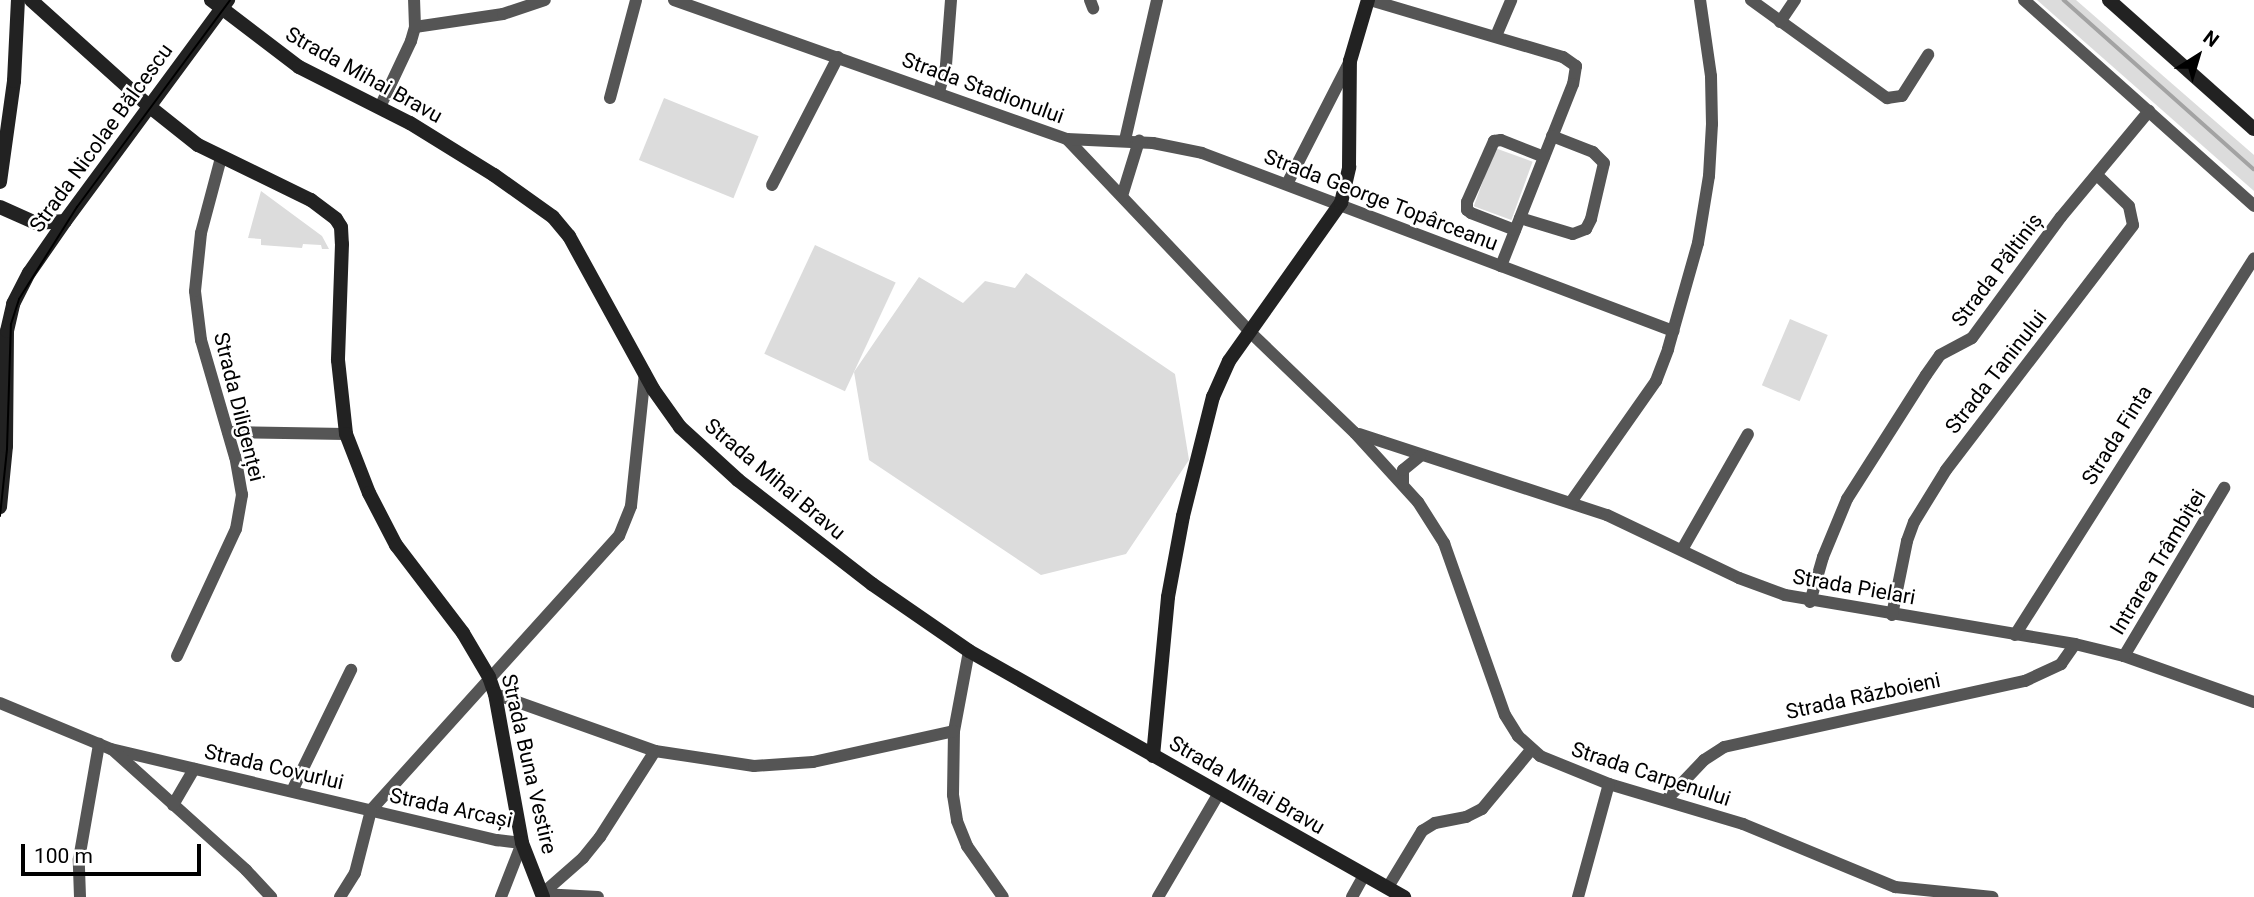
<!DOCTYPE html>
<meta charset="utf-8">
<style>
body{margin:0}
#map{position:relative;width:2254px;height:897px;overflow:hidden;background:#fff;font-family:Roboto,sans-serif}
div>[style]{position:absolute}
.green>*{inset:0;background:#dcdcdc;transform-origin:0 0}
.stream>*{height:3.5px;margin:-1.75px;padding:0 1.75px;transform-origin:1.75px;border-radius:1.75px;background:#a3a3a3}
.street>*{height:12px;margin:-6px;padding:0 6px;transform-origin:6px;border-radius:6px;background:#555}
.secondary>*{height:14px;margin:-7px;padding:0 7px;transform-origin:7px;border-radius:7px;background:#222}
.tram>*{height:2px;margin:-1px;padding:0 1px;transform-origin:1px;border-radius:1px;background:#000}
span{translate:-50% -50%;white-space:nowrap;text-align:center;line-height:1.15;-webkit-text-stroke:5px #fff;paint-order:stroke}
.street-label{font-size:21px;color:#000}
.north{position:absolute;left:2163px;top:21px;width:70px;height:70px;-webkit-text-stroke:5px #fff;paint-order:stroke;rotate:37deg;font-size:19px;font-weight:700;line-height:28px;text-align:center;color:#000}
.north::after{content:'';display:block;margin:auto;width:24px;height:32px;background:#000;clip-path:polygon(50% 0,100% 100%,50% 72%,0 100%)}
.scale{position:absolute;left:21px;top:844px;width:180px;height:32px;box-sizing:border-box;border:4px solid #000;border-top:0;padding-left:9px;font-size:21px;line-height:24px;white-space:nowrap;color:#000;-webkit-text-stroke:5px #fff;paint-order:stroke}
</style>
<div id="map">
<div class="green">
<i style="clip-path:polygon(2037px 0,2076px 0,2254px 155px,2254px 191px)"></i>
<i style="left:664px;top:98px;width:102px;height:67px;rotate:22deg"></i>
<i style="left:1495px;top:148px;width:40px;height:62px;rotate:20deg"></i>
<i style="clip-path:polygon(261px 191px,322px 236px,329px 249px,322px 249px,321px 245px,303px 244px,302px 248px,261px 245px,261px 239px,248px 238px)"></i>
<i style="left:815px;top:245px;width:89px;height:120px;rotate:25deg"></i>
<i style="clip-path:polygon(1026px 273px,1175px 374px,1189px 460px,1126px 554px,1041px 575px,869px 460px,854px 372px,919px 277px,963px 303px,985px 281px,1015px 288px)"></i>
<i style="left:1790px;top:319px;width:41px;height:72px;rotate:23deg"></i>
</div>
<div class="stream">
<i style="left:2064px;top:0;width:254px;rotate:41.7deg"></i>
</div>
<div class="street">
<i style="left:674px;top:0;width:417px;rotate:19.5deg"></i>
<i style="left:1067px;top:139px;width:266px;rotate:46.5deg"></i>
<i style="left:1250px;top:332px;width:146px;rotate:43.9deg"></i>
<i style="left:1355px;top:433px;width:93px;rotate:47.6deg"></i>
<i style="left:1418px;top:502px;width:49px;rotate:57.6deg"></i>
<i style="left:1444px;top:543px;width:182px;rotate:70.5deg"></i>
<i style="left:1505px;top:715px;width:25px;rotate:58deg"></i>
<i style="left:1518px;top:736px;width:30px;rotate:42deg"></i>
<i style="left:1540px;top:756px;width:74px;rotate:22.1deg"></i>
<i style="left:1609px;top:784px;width:140px;rotate:16.6deg"></i>
<i style="left:1743px;top:824px;width:165px;rotate:22.5deg"></i>
<i style="left:1895px;top:887px;width:98px;rotate:5.9deg"></i>
<i style="left:1090px;top:0;width:9px;rotate:69deg"></i>
<i style="left:1370px;top:0;width:201px;rotate:16.5deg"></i>
<i style="left:1563px;top:57px;width:16px;rotate:35deg"></i>
<i style="left:1576px;top:66px;width:18px;rotate:99deg"></i>
<i style="left:1573px;top:84px;width:196px;rotate:111.6deg"></i>
<i style="left:1751px;top:0;width:168px;rotate:35.8deg"></i>
<i style="left:1887px;top:98px;width:15px;rotate:-8deg"></i>
<i style="left:1902px;top:96px;width:49px;rotate:-57.6deg"></i>
<i style="left:2024px;top:0;width:309px;rotate:41.8deg"></i>
<i style="left:1780px;top:22px;width:27px;rotate:-56deg"></i>
<i style="left:415px;top:27px;width:89px;rotate:-8.4deg"></i>
<i style="left:503px;top:14px;width:44px;rotate:-18.4deg"></i>
<i style="left:1496px;top:36px;width:39px;rotate:-67deg"></i>
<i style="left:939px;top:92px;width:28px;rotate:-75deg"></i>
<i style="left:946px;top:65px;width:65px;rotate:-85.6deg"></i>
<i style="left:610px;top:98px;width:101px;rotate:-75.1deg"></i>
<i style="left:380px;top:107px;width:73px;rotate:-64.8deg"></i>
<i style="left:411px;top:41px;width:15px;rotate:-74deg"></i>
<i style="left:415px;top:27px;width:27px;rotate:-92deg"></i>
<i style="left:1067px;top:139px;width:86px;rotate:2.7deg"></i>
<i style="left:1153px;top:143px;width:50px;rotate:11.5deg"></i>
<i style="left:1202px;top:153px;width:504px;rotate:20.7deg"></i>
<i style="left:1125px;top:140px;width:144px;rotate:-77.1deg"></i>
<i style="left:1287px;top:184px;width:136px;rotate:-62.9deg"></i>
<i style="left:772px;top:185px;width:144px;rotate:-62.7deg"></i>
<i style="left:1122px;top:196px;width:58px;rotate:-72.8deg"></i>
<i style="left:1520px;top:218px;width:55px;rotate:16.8deg"></i>
<i style="left:1573px;top:234px;width:14px;rotate:-21deg"></i>
<i style="left:1586px;top:229px;width:11px;rotate:-63deg"></i>
<i style="left:1591px;top:219px;width:57px;rotate:-76.9deg"></i>
<i style="left:1604px;top:163px;width:16px;rotate:-135deg"></i>
<i style="left:1593px;top:152px;width:44px;rotate:-158.7deg"></i>
<i style="left:1515px;top:230px;width:47px;rotate:-158.9deg"></i>
<i style="left:1471px;top:213px;width:5px;rotate:-143deg"></i>
<i style="left:1467px;top:210px;width:8px;rotate:-90deg"></i>
<i style="left:1467px;top:202px;width:67px;rotate:-66.1deg"></i>
<i style="left:1494px;top:141px;width:7px;rotate:-8deg"></i>
<i style="left:1501px;top:140px;width:46px;rotate:21.6deg"></i>
<i style="left:228px;top:432px;width:118px;rotate:1deg"></i>
<i style="left:1359px;top:434px;width:261px;rotate:18.1deg"></i>
<i style="left:1607px;top:515px;width:146px;rotate:25.5deg"></i>
<i style="left:1739px;top:578px;width:49px;rotate:20.3deg"></i>
<i style="left:1785px;top:595px;width:294px;rotate:9.6deg"></i>
<i style="left:2075px;top:644px;width:50px;rotate:13.8deg"></i>
<i style="left:2124px;top:656px;width:138px;rotate:19.5deg"></i>
<i style="left:1403px;top:484px;width:14px;rotate:-90deg"></i>
<i style="left:1403px;top:470px;width:22px;rotate:-39deg"></i>
<i style="left:1571px;top:502px;width:148px;rotate:-54.9deg"></i>
<i style="left:1656px;top:381px;width:34px;rotate:-69deg"></i>
<i style="left:1668px;top:349px;width:110px;rotate:-74.2deg"></i>
<i style="left:1698px;top:243px;width:68px;rotate:-80.7deg"></i>
<i style="left:1709px;top:176px;width:52px;rotate:-86.7deg"></i>
<i style="left:1712px;top:124px;width:48px;rotate:-91.2deg"></i>
<i style="left:1711px;top:76px;width:77px;rotate:-98.2deg"></i>
<i style="left:1683px;top:548px;width:131px;rotate:-60.3deg"></i>
<i style="left:1810px;top:602px;width:47px;rotate:-73.9deg"></i>
<i style="left:1823px;top:557px;width:63px;rotate:-67.5deg"></i>
<i style="left:1847px;top:499px;width:147px;rotate:-57.5deg"></i>
<i style="left:1926px;top:375px;width:24px;rotate:-55deg"></i>
<i style="left:1940px;top:355px;width:36px;rotate:-28deg"></i>
<i style="left:1972px;top:338px;width:150px;rotate:-53.7deg"></i>
<i style="left:2061px;top:217px;width:138px;rotate:-50.3deg"></i>
<i style="left:1892px;top:615px;width:76px;rotate:-78.5deg"></i>
<i style="left:1907px;top:541px;width:20px;rotate:-70deg"></i>
<i style="left:1914px;top:522px;width:61px;rotate:-58.4deg"></i>
<i style="left:1946px;top:470px;width:308px;rotate:-52.6deg"></i>
<i style="left:2133px;top:225px;width:19px;rotate:-102deg"></i>
<i style="left:2129px;top:206px;width:45px;rotate:-135.9deg"></i>
<i style="left:2015px;top:635px;width:446px;rotate:-57.6deg"></i>
<i style="left:969px;top:651px;width:81px;rotate:100.6deg"></i>
<i style="left:954px;top:731px;width:64px;rotate:90.9deg"></i>
<i style="left:953px;top:795px;width:26px;rotate:81deg"></i>
<i style="left:957px;top:821px;width:27px;rotate:68deg"></i>
<i style="left:967px;top:846px;width:62px;rotate:54.8deg"></i>
<i style="left:177px;top:656px;width:140px;rotate:-65.1deg"></i>
<i style="left:236px;top:529px;width:35px;rotate:-80deg"></i>
<i style="left:242px;top:495px;width:39px;rotate:-100deg"></i>
<i style="left:235px;top:457px;width:122px;rotate:-106.2deg"></i>
<i style="left:201px;top:340px;width:49px;rotate:-97deg"></i>
<i style="left:195px;top:291px;width:58px;rotate:-84.1deg"></i>
<i style="left:201px;top:233px;width:78px;rotate:-75.1deg"></i>
<i style="left:2124px;top:656px;width:196px;rotate:-59.2deg"></i>
<i style="left:495px;top:694px;width:170px;rotate:19.6deg"></i>
<i style="left:655px;top:751px;width:100px;rotate:8.6deg"></i>
<i style="left:754px;top:766px;width:59px;rotate:-3.9deg"></i>
<i style="left:813px;top:762px;width:144px;rotate:-12.4deg"></i>
<i style="left:0;top:703px;width:120px;rotate:22.5deg"></i>
<i style="left:111px;top:749px;width:397px;rotate:13.3deg"></i>
<i style="left:497px;top:840px;width:25px;rotate:7deg"></i>
<i style="left:522px;top:843px;width:58px;rotate:111.3deg"></i>
<i style="left:114px;top:751px;width:178px;rotate:42deg"></i>
<i style="left:246px;top:870px;width:37px;rotate:47deg"></i>
<i style="left:292px;top:791px;width:135px;rotate:-64deg"></i>
<i style="left:1666px;top:800px;width:55px;rotate:-46.5deg"></i>
<i style="left:1704px;top:760px;width:24px;rotate:-33deg"></i>
<i style="left:1724px;top:747px;width:308px;rotate:-12.4deg"></i>
<i style="left:2025px;top:681px;width:40px;rotate:-25deg"></i>
<i style="left:2061px;top:664px;width:24px;rotate:-55deg"></i>
<i style="left:173px;top:805px;width:42px;rotate:-59.7deg"></i>
<i style="left:371px;top:810px;width:370px;rotate:-47.9deg"></i>
<i style="left:619px;top:536px;width:32px;rotate:-68deg"></i>
<i style="left:631px;top:506px;width:134px;rotate:-84deg"></i>
<i style="left:1388px;top:887px;width:66px;rotate:-58.7deg"></i>
<i style="left:1422px;top:831px;width:15px;rotate:-32deg"></i>
<i style="left:1435px;top:823px;width:32px;rotate:-11deg"></i>
<i style="left:1466px;top:817px;width:18px;rotate:-27deg"></i>
<i style="left:1482px;top:809px;width:77px;rotate:-50.3deg"></i>
<i style="left:542px;top:894px;width:55px;rotate:-41.3deg"></i>
<i style="left:583px;top:858px;width:27px;rotate:-51deg"></i>
<i style="left:600px;top:837px;width:102px;rotate:-57.4deg"></i>
<i style="left:542px;top:894px;width:56px;rotate:3.1deg"></i>
<i style="left:80px;top:897px;width:38px;rotate:-92deg"></i>
<i style="left:79px;top:859px;width:117px;rotate:-80.1deg"></i>
<i style="left:340px;top:897px;width:28px;rotate:-58deg"></i>
<i style="left:355px;top:873px;width:65px;rotate:-75.7deg"></i>
<i style="left:1158px;top:897px;width:121px;rotate:-59.6deg"></i>
<i style="left:1352px;top:897px;width:25px;rotate:-61deg"></i>
<i style="left:1578px;top:897px;width:117px;rotate:-74.7deg"></i>
</div>
<div class="secondary">
<i style="left:31px;top:0;width:160px;rotate:42deg"></i>
<i style="left:150px;top:107px;width:61px;rotate:38.4deg"></i>
<i style="left:198px;top:145px;width:126px;rotate:26deg"></i>
<i style="left:311px;top:200px;width:31px;rotate:37deg"></i>
<i style="left:336px;top:219px;width:9px;rotate:58deg"></i>
<i style="left:341px;top:227px;width:17px;rotate:87deg"></i>
<i style="left:342px;top:244px;width:116px;rotate:92deg"></i>
<i style="left:338px;top:360px;width:74px;rotate:83.8deg"></i>
<i style="left:346px;top:434px;width:63px;rotate:68.7deg"></i>
<i style="left:369px;top:493px;width:59px;rotate:62.6deg"></i>
<i style="left:396px;top:545px;width:111px;rotate:52.7deg"></i>
<i style="left:463px;top:633px;width:51px;rotate:59.4deg"></i>
<i style="left:489px;top:677px;width:18px;rotate:71deg"></i>
<i style="left:495px;top:694px;width:151px;rotate:79.7deg"></i>
<i style="left:522px;top:843px;width:58px;rotate:68.7deg"></i>
<i style="left:211px;top:0;width:111px;rotate:37.3deg"></i>
<i style="left:299px;top:67px;width:124px;rotate:26.8deg"></i>
<i style="left:410px;top:123px;width:99px;rotate:31.8deg"></i>
<i style="left:494px;top:175px;width:72px;rotate:35.4deg"></i>
<i style="left:553px;top:217px;width:25px;rotate:50deg"></i>
<i style="left:569px;top:236px;width:175px;rotate:61.2deg"></i>
<i style="left:653px;top:389px;width:47px;rotate:54.6deg"></i>
<i style="left:680px;top:427px;width:79px;rotate:42.4deg"></i>
<i style="left:738px;top:480px;width:170px;rotate:37.8deg"></i>
<i style="left:872px;top:584px;width:118px;rotate:34.6deg"></i>
<i style="left:969px;top:651px;width:500px;rotate:29.5deg"></i>
<i style="left:2109px;top:0;width:194px;rotate:41.7deg"></i>
<i style="left:0;top:182px;width:102px;rotate:-82.1deg"></i>
<i style="left:14px;top:81px;width:81px;rotate:-87.2deg"></i>
<i style="left:0;top:207px;width:39px;rotate:24deg"></i>
<i style="left:36px;top:223px;width:29px;rotate:-4deg"></i>
<i style="left:0;top:507px;width:61px;rotate:-84.4deg"></i>
<i style="left:6px;top:446px;width:115px;rotate:-89.5deg"></i>
<i style="left:7px;top:331px;width:28px;rotate:-77deg"></i>
<i style="left:13px;top:304px;width:35px;rotate:-63deg"></i>
<i style="left:29px;top:273px;width:63px;rotate:-55.3deg"></i>
<i style="left:65px;top:221px;width:275px;rotate:-53.6deg"></i>
<i style="left:1153px;top:756px;width:160px;rotate:-84.6deg"></i>
<i style="left:1168px;top:597px;width:82px;rotate:-79.5deg"></i>
<i style="left:1183px;top:516px;width:123px;rotate:-75.9deg"></i>
<i style="left:1213px;top:397px;width:39px;rotate:-66deg"></i>
<i style="left:1229px;top:361px;width:194px;rotate:-54.7deg"></i>
<i style="left:1341px;top:203px;width:37px;rotate:-77deg"></i>
<i style="left:1349px;top:167px;width:106px;rotate:-89.5deg"></i>
<i style="left:1350px;top:61px;width:64px;rotate:-73.6deg"></i>
</div>
<div class="tram">
<i style="left:0;top:516px;width:67px;rotate:-84deg"></i>
<i style="left:7px;top:449px;width:125px;rotate:-88.2deg"></i>
<i style="left:11px;top:324px;width:26px;rotate:-72deg"></i>
<i style="left:19px;top:299px;width:109px;rotate:-57.8deg"></i>
<i style="left:77px;top:207px;width:257px;rotate:-53.5deg"></i>
</div>
<div class="street-label">
<span style="left:364px;top:75px;rotate:29deg">Strada Mihai Bravu</span>
<span style="left:983px;top:88px;rotate:20deg">Strada Stadionului</span>
<span style="left:101px;top:138px;rotate:-54deg">Strada Nicolae Bălcescu</span>
<span style="left:1381px;top:200px;rotate:21deg">Strada George Topârceanu</span>
<span style="left:1997px;top:270px;rotate:-53deg">Strada Păltiniș</span>
<span style="left:1996px;top:372px;rotate:-52deg">Strada Taninului</span>
<span style="left:239px;top:407px;rotate:76deg">Strada Diligenței</span>
<span style="left:2117px;top:435px;rotate:-58deg">Strada Finta</span>
<span style="left:775px;top:479px;rotate:40deg">Strada Mihai Bravu</span>
<span style="left:2158px;top:562px;rotate:-59deg">Intrarea Trâmbiței</span>
<span style="left:1854px;top:587px;rotate:10deg">Strada Pielari</span>
<span style="left:1863px;top:696px;rotate:-12deg">Strada Războieni</span>
<span style="left:529px;top:764px;rotate:77deg">Strada Buna Vestire</span>
<span style="left:274px;top:767px;rotate:13deg">Strada Covurlui</span>
<span style="left:1651px;top:774px;rotate:18deg">Strada Carpenului</span>
<span style="left:1247px;top:785px;rotate:30deg">Strada Mihai Bravu</span>
<span style="left:451px;top:808px;rotate:12deg">Strada Arcași</span>
</div>
<div class="north">N</div>
<div class="scale">100 m</div>
</div>
